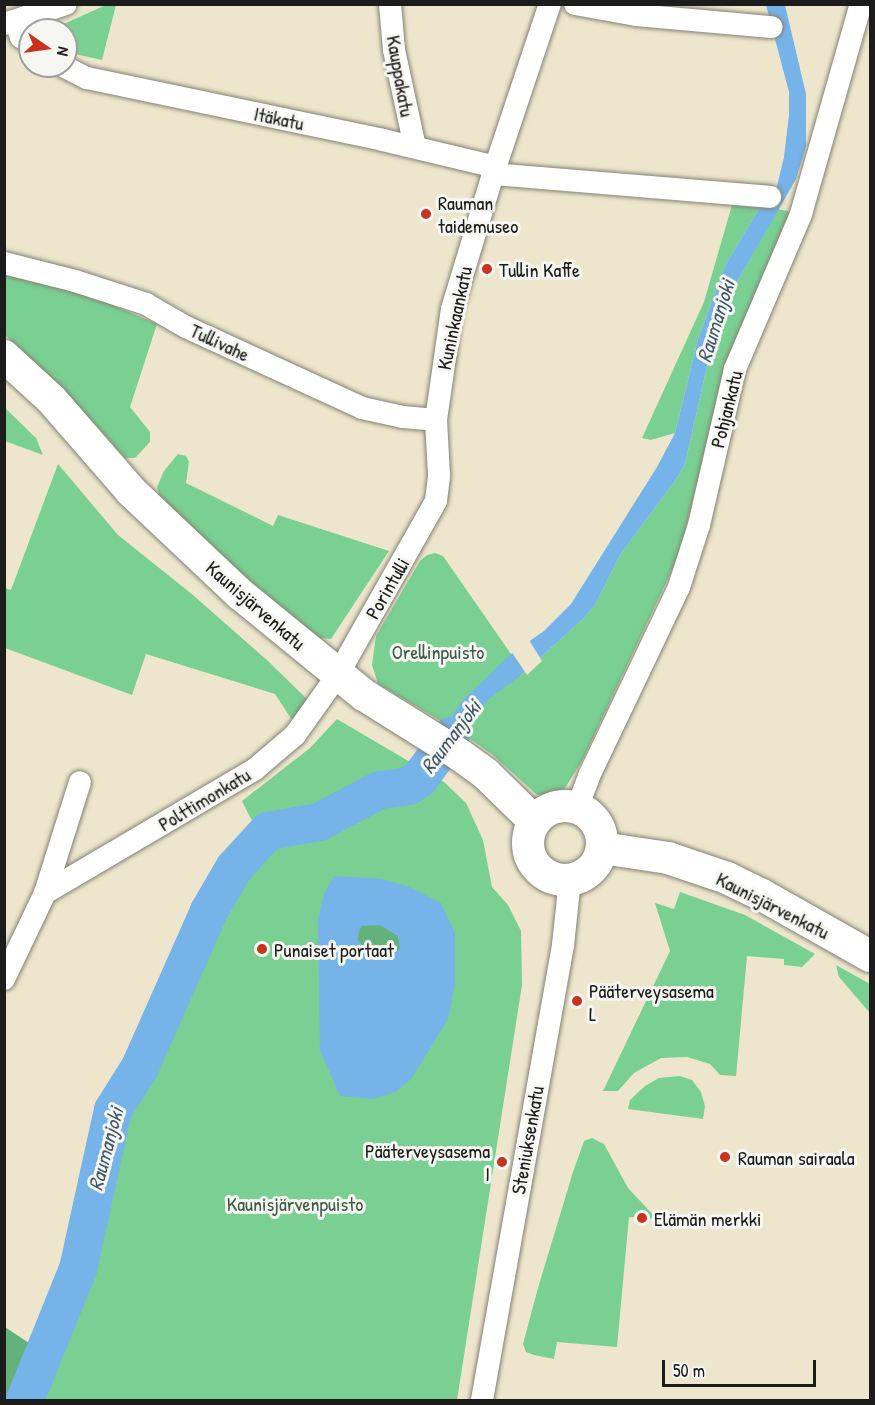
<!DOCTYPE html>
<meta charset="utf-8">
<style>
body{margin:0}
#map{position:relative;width:875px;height:1405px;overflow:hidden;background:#ede6cc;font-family:"Patrick Hand",sans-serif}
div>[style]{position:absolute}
.green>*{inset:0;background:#7acf92}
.forest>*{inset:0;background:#63b27c}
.water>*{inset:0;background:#75b3e8}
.pier>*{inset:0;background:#ede6cc}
.river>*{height:38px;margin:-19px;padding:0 19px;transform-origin:19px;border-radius:19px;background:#75b3e8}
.roads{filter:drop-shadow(0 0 2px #848174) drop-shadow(0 0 2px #848174)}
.minor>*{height:22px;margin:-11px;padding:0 11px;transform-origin:11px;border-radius:11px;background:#fff}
.secondary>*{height:32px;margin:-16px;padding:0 16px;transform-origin:16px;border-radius:16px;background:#fff}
.secondary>.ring{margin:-16px;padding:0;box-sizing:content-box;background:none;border:32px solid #fff;border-radius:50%}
.dots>*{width:16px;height:16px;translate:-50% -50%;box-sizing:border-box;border:3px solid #f6f6f2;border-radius:50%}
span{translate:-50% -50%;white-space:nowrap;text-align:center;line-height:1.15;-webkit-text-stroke:6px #f6f6f2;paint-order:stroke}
.street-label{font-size:20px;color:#1c1c1c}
.poi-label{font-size:20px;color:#1c1c1c}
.left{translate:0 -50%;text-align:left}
.right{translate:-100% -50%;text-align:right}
.park-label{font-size:20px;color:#3d5b45}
.water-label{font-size:21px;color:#40586e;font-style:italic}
.frame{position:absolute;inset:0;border:6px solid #1c1c1c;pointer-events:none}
.north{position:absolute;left:18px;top:18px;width:60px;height:60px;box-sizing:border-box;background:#f6f6f2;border:2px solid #9f9f9c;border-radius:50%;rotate:103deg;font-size:16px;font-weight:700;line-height:24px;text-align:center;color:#1c1c1c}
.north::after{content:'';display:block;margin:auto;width:21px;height:27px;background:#c8321e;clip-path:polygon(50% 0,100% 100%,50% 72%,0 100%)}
.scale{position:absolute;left:662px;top:1360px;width:154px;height:27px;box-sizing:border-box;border:3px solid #1c1c1c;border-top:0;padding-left:8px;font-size:18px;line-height:21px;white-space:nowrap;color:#1c1c1c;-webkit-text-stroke:4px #f6f6f2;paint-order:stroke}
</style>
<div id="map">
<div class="green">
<i style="clip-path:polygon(106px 5px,116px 5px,102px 60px,66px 52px,66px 30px,50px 30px)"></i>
<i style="clip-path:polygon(732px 205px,760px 207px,726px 264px,698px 339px,675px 433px,651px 440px,642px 438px,704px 302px)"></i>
<i style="clip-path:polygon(778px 209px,787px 211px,792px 216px,718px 396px,680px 553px,582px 761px,565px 788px,548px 798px,536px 794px,493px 755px,465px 735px,378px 684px,372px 665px,376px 636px,420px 561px,427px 555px,435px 553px,443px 556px,511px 654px,521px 675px,583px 619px,595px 605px,620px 555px,677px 478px,685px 464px,707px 366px,738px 280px)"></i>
<i style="clip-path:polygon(4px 274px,93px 297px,157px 324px,130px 407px,150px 432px,150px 442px,135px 458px,125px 458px,66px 392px,5px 335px)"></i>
<i style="clip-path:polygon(5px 408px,36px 438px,43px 455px,5px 441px)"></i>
<i style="clip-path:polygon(178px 454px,186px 456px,189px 462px,186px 483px,273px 526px,278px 515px,389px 551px,331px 639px,316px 638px,224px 561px,159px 495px,157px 487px,164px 471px)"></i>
<i style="clip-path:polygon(58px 464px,118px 535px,193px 595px,269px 662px,310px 702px,294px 723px,275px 694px,146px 654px,132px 695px,5px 648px,4px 588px,11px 590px)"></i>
<i style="clip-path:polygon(337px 719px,444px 782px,466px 803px,483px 840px,492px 887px,508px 905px,521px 931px,522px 985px,457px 1400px,34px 1400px,73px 1305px,117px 1123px,150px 1063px,198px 953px,233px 883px,276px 843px,251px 819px,242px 801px,310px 748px)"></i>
<i style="clip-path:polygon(680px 892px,745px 915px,815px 954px,802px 967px,784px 965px,784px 959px,747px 956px,736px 1076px,720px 1075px,710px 1064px,687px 1057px,661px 1058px,634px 1073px,618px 1091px,603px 1091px,670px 951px,655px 903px,674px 909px)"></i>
<i style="clip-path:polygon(836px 965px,870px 984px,870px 1013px,839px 977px)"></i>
<i style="clip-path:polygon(680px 1076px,692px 1080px,701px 1092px,705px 1106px,703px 1119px,628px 1109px,630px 1100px,645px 1086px,659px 1078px)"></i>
<i style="clip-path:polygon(592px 1138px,604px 1144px,628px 1188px,657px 1219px,629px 1217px,617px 1347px,557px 1342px,554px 1359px,534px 1355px,526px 1352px,523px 1344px,538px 1288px,573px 1172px,584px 1141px)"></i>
</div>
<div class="forest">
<i style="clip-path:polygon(361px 925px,380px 925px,398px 936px,400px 949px,390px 957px,369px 953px,357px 939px)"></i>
<i style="clip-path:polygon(5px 1327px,38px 1349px,18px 1400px,5px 1400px)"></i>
</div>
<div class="water">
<i style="clip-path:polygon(766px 5px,785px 5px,806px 94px,806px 147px,796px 179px,738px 280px,707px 366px,685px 464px,677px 478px,620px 555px,595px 605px,583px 619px,521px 675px,488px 700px,465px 735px,436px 771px,420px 778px,426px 754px,463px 700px,511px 654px,544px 631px,571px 604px,657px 467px,675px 433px,698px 339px,726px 264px,760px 207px,776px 190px,784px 157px,789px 115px,789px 92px)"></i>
<i style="clip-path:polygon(evenodd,334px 876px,382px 879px,409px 887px,441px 903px,455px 933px,455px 984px,448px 1019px,411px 1079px,395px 1092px,373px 1099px,340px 1096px,320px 1050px,318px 919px,324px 894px,334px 876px,380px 925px,398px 936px,400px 949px,390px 957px,369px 953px,357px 939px,361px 926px,380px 925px)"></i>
</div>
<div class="pier">
<i style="clip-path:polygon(529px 640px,542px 661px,527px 675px,511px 651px)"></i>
</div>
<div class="river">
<i style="left:25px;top:1400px;width:141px;rotate:-68deg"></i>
<i style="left:78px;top:1269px;width:163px;rotate:-77.6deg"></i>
<i style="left:113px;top:1110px;width:51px;rotate:-57.9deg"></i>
<i style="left:140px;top:1067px;width:171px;rotate:-66.1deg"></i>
<i style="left:209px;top:911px;width:50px;rotate:-59.8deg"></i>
<i style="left:234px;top:868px;width:50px;rotate:-47.4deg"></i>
<i style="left:268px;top:831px;width:52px;rotate:-10deg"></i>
<i style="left:319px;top:822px;width:69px;rotate:-27.7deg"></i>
<i style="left:380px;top:790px;width:29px;rotate:-8deg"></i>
<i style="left:409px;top:786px;width:14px;rotate:-36deg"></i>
<i style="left:420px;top:778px;width:52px;rotate:-53.6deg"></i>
</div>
<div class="roads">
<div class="minor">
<i style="left:390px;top:4px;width:46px;rotate:85deg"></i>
<i style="left:394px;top:50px;width:99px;rotate:77.8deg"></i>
<i style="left:575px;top:4px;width:62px;rotate:10.2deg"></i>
<i style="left:636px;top:15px;width:136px;rotate:5.1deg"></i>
<i style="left:16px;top:22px;width:16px;rotate:72deg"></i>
<i style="left:21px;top:37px;width:11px;rotate:34deg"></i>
<i style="left:4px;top:24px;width:65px;rotate:-17.9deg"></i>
<i style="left:63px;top:66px;width:27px;rotate:27deg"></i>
<i style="left:87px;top:78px;width:302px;rotate:11.8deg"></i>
<i style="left:383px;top:140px;width:116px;rotate:13.4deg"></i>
<i style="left:493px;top:174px;width:278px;rotate:4.7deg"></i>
<i style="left:4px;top:263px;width:73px;rotate:14.2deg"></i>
<i style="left:75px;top:281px;width:75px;rotate:17.9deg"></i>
<i style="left:146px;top:304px;width:46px;rotate:29.9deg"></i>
<i style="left:186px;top:327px;width:194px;rotate:24.7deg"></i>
<i style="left:362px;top:408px;width:42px;rotate:12.4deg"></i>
<i style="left:403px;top:417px;width:33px;rotate:5deg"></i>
<i style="left:577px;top:808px;width:34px;rotate:-69deg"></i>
<i style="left:589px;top:776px;width:209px;rotate:-64.5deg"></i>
<i style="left:679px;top:587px;width:65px;rotate:-72.1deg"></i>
<i style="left:699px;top:525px;width:160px;rotate:-77deg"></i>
<i style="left:735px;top:369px;width:168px;rotate:-66.9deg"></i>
<i style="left:801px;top:214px;width:218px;rotate:-74.1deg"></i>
<i style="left:45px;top:893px;width:243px;rotate:-30.5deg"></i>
<i style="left:254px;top:770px;width:54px;rotate:-40.5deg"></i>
<i style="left:295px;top:735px;width:72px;rotate:-54.6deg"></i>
<i style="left:337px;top:676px;width:201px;rotate:-60.5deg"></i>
<i style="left:436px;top:501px;width:26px;rotate:-83deg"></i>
<i style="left:439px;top:475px;width:55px;rotate:-93.1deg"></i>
<i style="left:436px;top:420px;width:112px;rotate:-81.8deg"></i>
<i style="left:452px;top:309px;width:141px;rotate:-73.1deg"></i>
<i style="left:493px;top:174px;width:179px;rotate:-71.5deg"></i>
<i style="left:4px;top:979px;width:95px;rotate:-64.5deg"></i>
<i style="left:45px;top:893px;width:116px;rotate:-72.5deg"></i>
<i style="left:482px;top:1400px;width:462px;rotate:-79.9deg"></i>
<i style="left:563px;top:945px;width:65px;rotate:-83.9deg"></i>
</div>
<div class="secondary">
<i style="left:4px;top:356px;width:64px;rotate:42.5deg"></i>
<i style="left:51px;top:399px;width:122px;rotate:49deg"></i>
<i style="left:131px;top:491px;width:150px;rotate:43.4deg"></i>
<i style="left:240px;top:594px;width:160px;rotate:39.2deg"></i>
<i style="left:364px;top:695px;width:113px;rotate:32deg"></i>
<i style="left:460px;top:755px;width:32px;rotate:36deg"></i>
<i style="left:486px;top:774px;width:67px;rotate:44.4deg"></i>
<i class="ring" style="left:528px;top:806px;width:42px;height:42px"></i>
<i style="left:602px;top:848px;width:67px;rotate:8.6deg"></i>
<i style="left:668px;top:858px;width:62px;rotate:18.7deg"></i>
<i style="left:727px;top:878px;width:39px;rotate:26deg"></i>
<i style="left:762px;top:895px;width:124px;rotate:29.5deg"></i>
</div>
</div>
<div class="dots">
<i style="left:426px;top:214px;background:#c8321e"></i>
<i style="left:487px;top:269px;background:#c8321e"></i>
<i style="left:262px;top:949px;background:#c8321e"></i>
<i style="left:577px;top:1001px;background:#c8321e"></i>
<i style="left:725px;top:1157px;background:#c8321e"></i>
<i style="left:502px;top:1162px;background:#c8321e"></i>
<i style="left:642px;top:1218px;background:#c8321e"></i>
</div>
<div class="street-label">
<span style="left:401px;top:76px;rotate:80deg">Kauppakatu</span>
<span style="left:279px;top:118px;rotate:12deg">Itäkatu</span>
<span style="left:454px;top:318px;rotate:-78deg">Kuninkaankatu</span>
<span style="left:220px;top:342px;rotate:25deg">Tullivahe</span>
<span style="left:726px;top:409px;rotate:-76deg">Pohjankatu</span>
<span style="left:387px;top:588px;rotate:-60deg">Porintulli</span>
<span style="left:256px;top:605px;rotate:41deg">Kaunisjärvenkatu</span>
<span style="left:204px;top:799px;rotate:-31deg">Polttimonkatu</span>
<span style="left:773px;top:905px;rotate:27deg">Kaunisjärvenkatu</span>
<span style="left:527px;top:1140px;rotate:-80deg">Steniuksenkatu</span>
</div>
<div class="poi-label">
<span class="left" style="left:438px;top:214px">Rauman<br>taidemuseo</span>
<span class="left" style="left:499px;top:269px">Tullin Kaffe</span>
<span class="left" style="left:274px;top:949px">Punaiset portaat</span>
<span class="left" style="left:589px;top:1002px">Pääterveysasema<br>L</span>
<span class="right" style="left:490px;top:1162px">Pääterveysasema<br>I</span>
<span class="left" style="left:738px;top:1157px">Rauman sairaala</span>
<span class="left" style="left:654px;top:1218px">Elämän merkki</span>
</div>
<div class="park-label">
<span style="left:438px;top:651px">Orellinpuisto</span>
<span style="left:295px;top:1203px">Kaunisjärvenpuisto</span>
</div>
<div class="water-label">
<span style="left:716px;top:321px;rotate:-73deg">Raumanjoki</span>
<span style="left:451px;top:737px;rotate:-53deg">Raumanjoki</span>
<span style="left:106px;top:1149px;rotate:-75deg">Raumanjoki</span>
</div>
<div class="frame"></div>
<div class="north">N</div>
<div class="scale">50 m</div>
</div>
